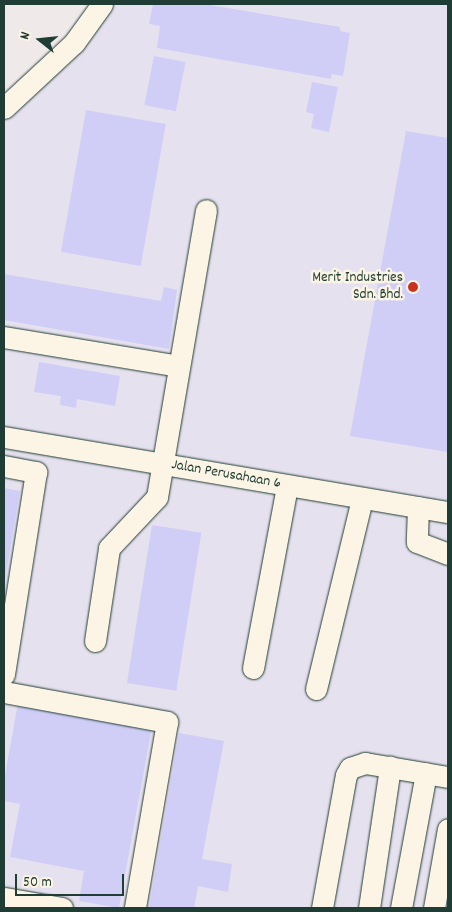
<!DOCTYPE html>
<style>
body{margin:0}
#map{position:relative;width:452px;height:912px;overflow:hidden;background:#efe9ea;font-family:Dekko,sans-serif}
div>[style]{position:absolute}
.built>*{inset:0;background:#e6e1ee}
.building>*{inset:0;background:#d0cef6;transform-origin:0 0}
.roads{filter:drop-shadow(0 0 1px #1f3d34) drop-shadow(0 0 1px #1f3d34)}
.minor>*{height:21px;margin:-10.5px;padding:0 10.5px;transform-origin:10.5px;border-radius:10.5px;background:#fcf5e5}
.dots>*{width:14px;height:14px;translate:-50% -50%;box-sizing:border-box;border:2px solid #fcf5e5;border-radius:50%}
span{translate:-50% -50%;white-space:nowrap;text-align:center;line-height:1.15;-webkit-text-stroke:5px #fcf5e5;paint-order:stroke}
.poi-label{font-size:15px;color:#1f3d34}
.right{translate:-100% -50%;text-align:right}
.street-label{font-size:15px;color:#1f3d34}
.frame{position:absolute;inset:0;border:5px solid #1f3d34;pointer-events:none}
.north{position:absolute;left:15px;top:15px;width:50px;height:50px;-webkit-text-stroke:4px #fcf5e5;paint-order:stroke;rotate:286deg;font-size:14px;font-weight:700;line-height:20px;text-align:center;color:#1f3d34}
.north::after{content:'';display:block;margin:auto;width:18px;height:22px;background:#1f3d34;clip-path:polygon(50% 0,100% 100%,50% 72%,0 100%)}
.scale{position:absolute;left:15px;top:874px;width:109px;height:22px;box-sizing:border-box;border:2px solid #1f3d34;border-top:0;padding-left:6px;font-size:15px;line-height:18px;white-space:nowrap;color:#1f3d34;-webkit-text-stroke:4px #fcf5e5;paint-order:stroke}
</style>
<div id="map">
<div class="built">
<i style="clip-path:polygon(111px 4px,448px 4px,448px 908px,4px 908px,4px 108px)"></i>
</div>
<div class="building">
<i style="clip-path:polygon(153px 4px,204px 4px,340px 27px,340px 31px,350px 33px,343px 76px,332px 74px,331px 79px,157px 48px,160px 26px,149px 24px)"></i>
<i style="left:154px;top:56px;width:32px;height:50px;rotate:11deg"></i>
<i style="clip-path:polygon(312px 82px,338px 87px,329px 132px,311px 128px,314px 114px,306px 112px)"></i>
<i style="left:86px;top:110px;width:81px;height:144px;rotate:10deg"></i>
<i style="clip-path:polygon(406px 131px,448px 138px,448px 452px,350px 436px)"></i>
<i style="clip-path:polygon(4px 274px,161px 301px,164px 287px,177px 290px,169px 349px,4px 320px)"></i>
<i style="clip-path:polygon(39px 362px,120px 376px,115px 406px,77px 399px,76px 408px,60px 405px,61px 396px,34px 392px)"></i>
<i style="clip-path:polygon(4px 488px,20px 491px,5px 580px,4px 580px)"></i>
<i style="left:152px;top:525px;width:50px;height:160px;rotate:9deg"></i>
<i style="clip-path:polygon(18px 703px,152px 727px,119px 908px,79px 901px,84px 871px,10px 857px,20px 804px,4px 801px,4px 781px)"></i>
<i style="clip-path:polygon(179px 733px,224px 741px,202px 859px,232px 864px,228px 892px,198px 886px,194px 908px,149px 908px)"></i>
</div>
<div class="roads">
<div class="minor">
<i style="left:4px;top:108px;width:96px;rotate:-42.9deg"></i>
<i style="left:74px;top:43px;width:48px;rotate:-54.3deg"></i>
<i style="left:4px;top:337px;width:177px;rotate:9.4deg"></i>
<i style="left:4px;top:437px;width:450px;rotate:9.6deg"></i>
<i style="left:4px;top:466px;width:33px;rotate:11deg"></i>
<i style="left:36px;top:472px;width:205px;rotate:99deg"></i>
<i style="left:418px;top:507px;width:35px;rotate:92deg"></i>
<i style="left:417px;top:542px;width:33px;rotate:21deg"></i>
<i style="left:95px;top:641px;width:94px;rotate:-81.4deg"></i>
<i style="left:109px;top:548px;width:70px;rotate:-46.7deg"></i>
<i style="left:157px;top:497px;width:291px;rotate:-80.3deg"></i>
<i style="left:253px;top:668px;width:185px;rotate:-79.4deg"></i>
<i style="left:316px;top:689px;width:195px;rotate:-76.4deg"></i>
<i style="left:4px;top:692px;width:166px;rotate:10.4deg"></i>
<i style="left:167px;top:722px;width:189px;rotate:99.8deg"></i>
<i style="left:4px;top:898px;width:59px;rotate:9.8deg"></i>
<i style="left:322px;top:908px;width:135px;rotate:-79.8deg"></i>
<i style="left:346px;top:775px;width:8px;rotate:-60deg"></i>
<i style="left:350px;top:768px;width:16px;rotate:-18deg"></i>
<i style="left:365px;top:763px;width:84px;rotate:9.6deg"></i>
<i style="left:369px;top:908px;width:143px;rotate:-81.5deg"></i>
<i style="left:401px;top:908px;width:137px;rotate:-79.5deg"></i>
<i style="left:434px;top:908px;width:80px;rotate:-80deg"></i>
</div>
</div>
<div class="dots">
<i style="left:413px;top:287px;background:#c8321e"></i>
</div>
<div class="poi-label">
<span class="right" style="left:403px;top:287px">Merit Industries<br>Sdn. Bhd.</span>
</div>
<div class="street-label">
<span style="left:226px;top:475px;rotate:10deg">Jalan Perusahaan 6</span>
</div>
<div class="frame"></div>
<div class="north">N</div>
<div class="scale">50 m</div>
</div>
